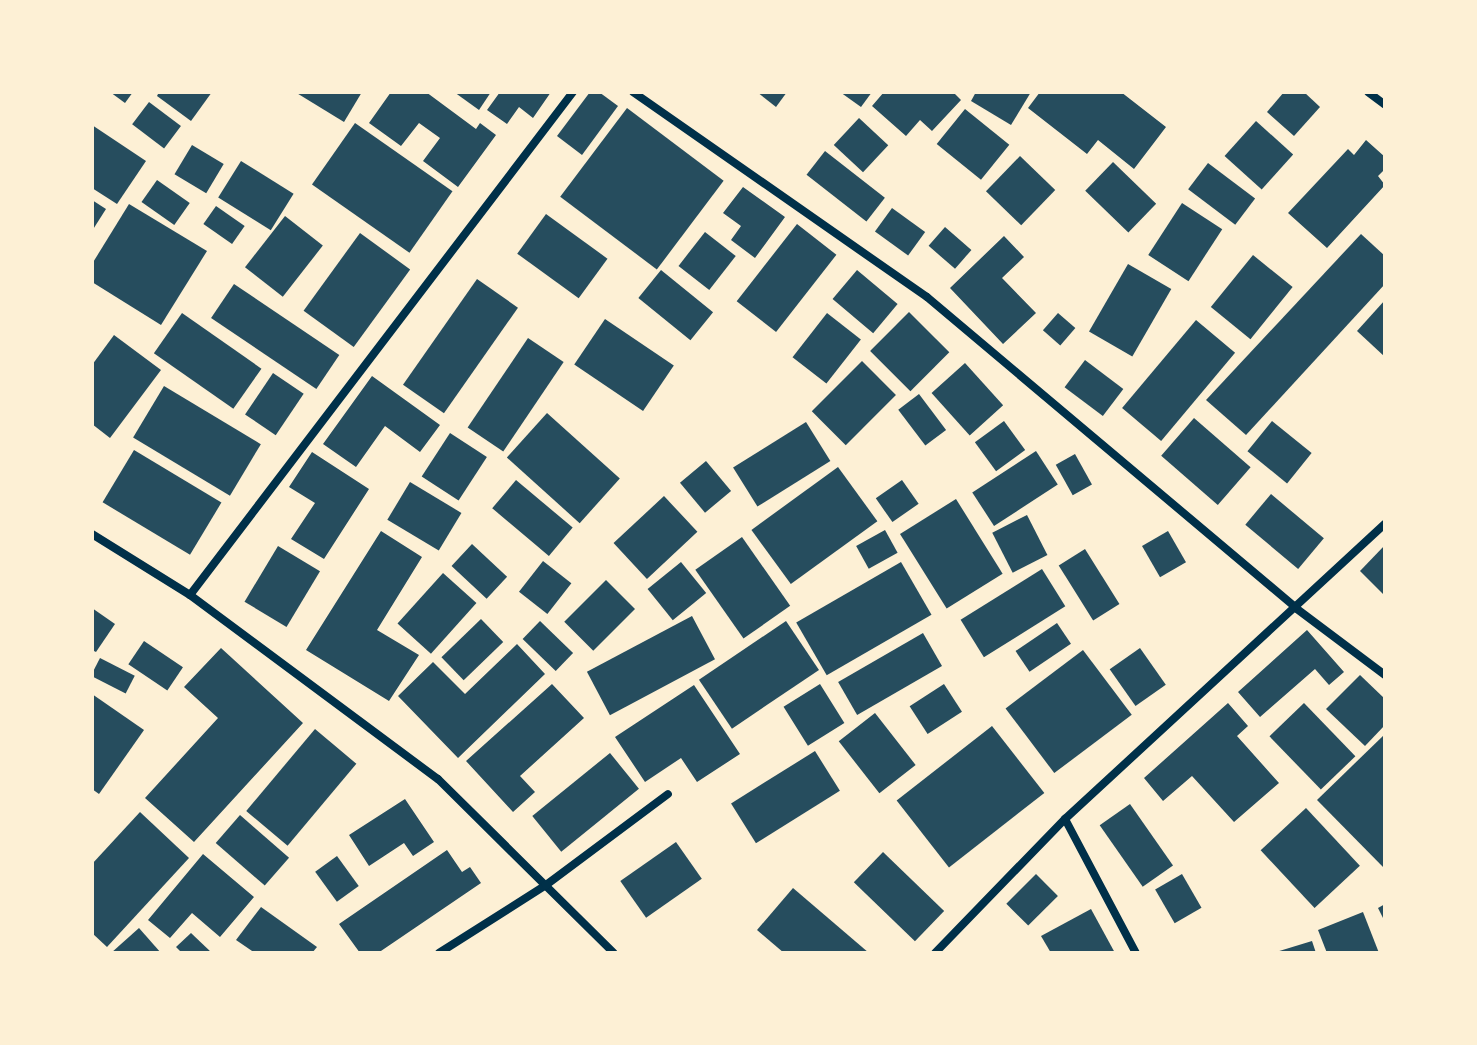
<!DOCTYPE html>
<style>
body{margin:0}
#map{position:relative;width:1477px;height:1045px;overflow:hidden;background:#fdf0d5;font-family:Montserrat,sans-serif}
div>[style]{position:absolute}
.building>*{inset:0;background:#264d5e;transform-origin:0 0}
.minor>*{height:8px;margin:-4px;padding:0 4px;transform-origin:4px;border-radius:4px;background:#003049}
span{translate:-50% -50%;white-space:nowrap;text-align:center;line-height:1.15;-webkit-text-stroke:6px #fdf0d5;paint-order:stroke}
.frame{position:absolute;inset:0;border:94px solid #fdf0d5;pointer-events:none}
</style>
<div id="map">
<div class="building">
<i style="clip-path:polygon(110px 92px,133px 92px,125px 103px)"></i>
<i style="clip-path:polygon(159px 92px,212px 92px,191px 121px,157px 96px)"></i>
<i style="clip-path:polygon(295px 92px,362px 92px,344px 122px)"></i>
<i style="clip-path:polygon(391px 92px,426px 92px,476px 129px,480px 123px,496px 135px,458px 187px,423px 161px,440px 138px,419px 123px,401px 146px,369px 123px)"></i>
<i style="clip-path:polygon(454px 92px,491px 92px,479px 110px)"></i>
<i style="clip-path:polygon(500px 92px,551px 92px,533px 118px,519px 107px,507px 124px,487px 110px)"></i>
<i style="clip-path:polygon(590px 92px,599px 92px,618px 106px,582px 155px,557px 136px)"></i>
<i style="clip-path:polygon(757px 92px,787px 92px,776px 107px)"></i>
<i style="clip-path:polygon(840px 92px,872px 92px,861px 107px)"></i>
<i style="clip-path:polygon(884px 92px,953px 92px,961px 100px,932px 131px,920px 120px,906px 136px,872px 106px)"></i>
<i style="clip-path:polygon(976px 92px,1031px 92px,1011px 125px,971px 101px)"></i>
<i style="clip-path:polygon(1040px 92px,1121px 92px,1166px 127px,1134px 169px,1098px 140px,1087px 154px,1028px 108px)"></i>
<i style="clip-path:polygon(1284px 92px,1304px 92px,1320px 107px,1294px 136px,1267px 112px)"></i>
<i style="left:149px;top:102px;width:40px;height:28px;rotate:37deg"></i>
<i style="left:627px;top:108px;width:121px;height:111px;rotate:37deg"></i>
<i style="left:965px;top:109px;width:57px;height:45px;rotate:39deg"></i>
<i style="left:859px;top:118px;width:40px;height:37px;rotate:43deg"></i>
<i style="left:1256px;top:121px;width:50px;height:47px;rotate:42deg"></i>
<i style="left:355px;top:123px;width:119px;height:75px;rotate:35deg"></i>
<i style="clip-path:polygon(92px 125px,146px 161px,117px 204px,92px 188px)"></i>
<i style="clip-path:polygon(1366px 140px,1385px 157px,1385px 169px,1378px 176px,1385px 185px,1327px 248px,1288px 213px,1348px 149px,1354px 155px)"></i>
<i style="left:192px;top:145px;width:37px;height:34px;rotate:31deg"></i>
<i style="left:825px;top:151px;width:76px;height:30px;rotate:38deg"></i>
<i style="left:1020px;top:156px;width:49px;height:49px;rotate:44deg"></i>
<i style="left:241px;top:161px;width:62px;height:43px;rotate:32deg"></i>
<i style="left:1113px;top:162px;width:60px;height:40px;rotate:44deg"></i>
<i style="left:1208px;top:163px;width:59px;height:33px;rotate:37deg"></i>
<i style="left:157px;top:180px;width:40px;height:27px;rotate:35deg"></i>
<i style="clip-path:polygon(743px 187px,785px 217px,755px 258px,731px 240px,741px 226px,723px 213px)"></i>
<i style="clip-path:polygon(92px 200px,106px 209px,92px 231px)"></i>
<i style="left:1182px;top:203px;width:48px;height:62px;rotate:33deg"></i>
<i style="clip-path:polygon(129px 204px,207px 251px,161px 325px,92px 282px,92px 264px)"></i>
<i style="left:216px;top:206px;width:35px;height:22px;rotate:35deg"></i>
<i style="left:892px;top:208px;width:41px;height:29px;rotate:36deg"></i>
<i style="left:546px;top:214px;width:76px;height:49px;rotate:36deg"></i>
<i style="left:285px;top:216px;width:48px;height:65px;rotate:38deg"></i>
<i style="left:797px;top:224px;width:50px;height:98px;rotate:38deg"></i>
<i style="left:945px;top:227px;width:35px;height:25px;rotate:41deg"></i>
<i style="left:705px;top:232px;width:39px;height:43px;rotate:38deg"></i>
<i style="left:360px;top:233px;width:62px;height:96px;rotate:36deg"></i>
<i style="clip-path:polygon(1361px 234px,1385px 256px,1385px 284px,1246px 435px,1206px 400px)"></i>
<i style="clip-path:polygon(1004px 236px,1024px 257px,1002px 278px,1036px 313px,1003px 344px,950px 288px)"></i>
<i style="left:1253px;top:255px;width:51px;height:67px;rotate:39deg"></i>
<i style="left:1128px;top:264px;width:50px;height:78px;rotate:30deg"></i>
<i style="left:661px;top:270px;width:67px;height:36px;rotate:39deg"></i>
<i style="left:857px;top:270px;width:53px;height:38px;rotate:40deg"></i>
<i style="left:477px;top:279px;width:50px;height:129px;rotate:35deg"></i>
<i style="left:234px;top:284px;width:127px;height:41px;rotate:34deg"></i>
<i style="clip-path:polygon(1385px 300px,1385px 357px,1357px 331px)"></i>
<i style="left:909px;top:312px;width:57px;height:55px;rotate:45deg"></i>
<i style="left:182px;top:313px;width:97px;height:49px;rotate:35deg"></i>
<i style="left:827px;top:313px;width:43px;height:56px;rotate:38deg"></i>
<i style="left:1058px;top:313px;width:23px;height:23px;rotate:41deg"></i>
<i style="left:605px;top:319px;width:83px;height:55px;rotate:34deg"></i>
<i style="left:1196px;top:320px;width:51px;height:115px;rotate:40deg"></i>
<i style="clip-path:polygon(114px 335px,161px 370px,110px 438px,92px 424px,92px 365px)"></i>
<i style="left:528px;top:338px;width:43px;height:108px;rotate:34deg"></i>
<i style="left:1085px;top:360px;width:48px;height:34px;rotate:37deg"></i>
<i style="left:862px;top:361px;width:48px;height:71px;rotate:45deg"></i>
<i style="left:965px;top:363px;width:57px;height:45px;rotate:48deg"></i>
<i style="left:273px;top:373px;width:37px;height:50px;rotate:34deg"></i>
<i style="clip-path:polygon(372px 376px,440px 425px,420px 452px,385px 426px,356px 467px,323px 444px)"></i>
<i style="left:164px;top:386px;width:113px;height:60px;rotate:31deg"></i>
<i style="left:919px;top:394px;width:45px;height:26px;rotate:53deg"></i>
<i style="left:547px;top:413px;width:98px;height:60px;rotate:42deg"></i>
<i style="left:1194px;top:418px;width:75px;height:50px;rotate:41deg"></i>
<i style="left:1004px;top:421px;width:36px;height:36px;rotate:54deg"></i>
<i style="left:1272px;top:421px;width:51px;height:39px;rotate:39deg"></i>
<i style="left:806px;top:422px;width:46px;height:86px;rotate:58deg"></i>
<i style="left:450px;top:433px;width:44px;height:52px;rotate:33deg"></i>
<i style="left:134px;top:450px;width:102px;height:61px;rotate:31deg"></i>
<i style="left:1036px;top:451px;width:40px;height:76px;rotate:57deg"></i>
<i style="clip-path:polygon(312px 452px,369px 489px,324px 559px,291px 539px,315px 503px,289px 487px)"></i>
<i style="left:1075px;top:454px;width:35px;height:22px;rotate:61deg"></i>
<i style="left:706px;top:461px;width:39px;height:34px;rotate:50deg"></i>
<i style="left:838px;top:467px;width:67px;height:107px;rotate:54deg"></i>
<i style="left:516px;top:480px;width:74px;height:37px;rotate:40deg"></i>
<i style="left:902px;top:480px;width:29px;height:32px;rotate:55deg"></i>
<i style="left:410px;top:482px;width:60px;height:44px;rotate:31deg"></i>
<i style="left:1271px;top:494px;width:69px;height:40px;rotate:40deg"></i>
<i style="left:664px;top:496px;width:49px;height:69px;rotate:47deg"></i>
<i style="left:956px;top:499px;width:88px;height:66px;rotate:58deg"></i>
<i style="left:1027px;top:515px;width:45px;height:39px;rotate:63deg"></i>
<i style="left:885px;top:530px;width:26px;height:33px;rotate:61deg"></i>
<i style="clip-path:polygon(381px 531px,422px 557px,377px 630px,419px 655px,389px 701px,306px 650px)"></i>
<i style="left:1168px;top:531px;width:36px;height:30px;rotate:60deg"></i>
<i style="left:742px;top:537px;width:84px;height:57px;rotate:55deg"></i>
<i style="left:472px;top:544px;width:48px;height:30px;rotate:43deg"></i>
<i style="clip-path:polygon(1385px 545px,1385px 596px,1360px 571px)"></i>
<i style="left:278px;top:546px;width:49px;height:65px;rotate:31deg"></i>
<i style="left:1085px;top:549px;width:65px;height:31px;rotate:58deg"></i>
<i style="left:543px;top:561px;width:36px;height:39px;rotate:38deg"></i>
<i style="left:681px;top:562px;width:40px;height:43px;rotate:51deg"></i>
<i style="left:901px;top:562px;width:61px;height:121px;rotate:60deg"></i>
<i style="left:1042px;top:569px;width:44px;height:96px;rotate:58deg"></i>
<i style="left:443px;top:573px;width:45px;height:68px;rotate:42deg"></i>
<i style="left:606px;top:580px;width:41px;height:59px;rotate:45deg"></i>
<i style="clip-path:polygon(92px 608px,115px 624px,96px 652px,92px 650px)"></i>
<i style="left:692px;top:616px;width:49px;height:119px;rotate:62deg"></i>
<i style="left:481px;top:619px;width:32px;height:55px;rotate:46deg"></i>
<i style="left:540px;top:621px;width:46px;height:25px;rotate:44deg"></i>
<i style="left:786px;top:621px;width:59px;height:105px;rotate:56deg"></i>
<i style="left:1057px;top:623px;width:25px;height:50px;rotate:56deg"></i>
<i style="clip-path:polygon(1307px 630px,1344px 672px,1329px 685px,1315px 669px,1260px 717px,1238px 692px)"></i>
<i style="left:923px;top:633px;width:38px;height:98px;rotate:60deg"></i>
<i style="left:144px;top:641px;width:47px;height:28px;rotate:34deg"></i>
<i style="clip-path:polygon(517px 644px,545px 674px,458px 758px,398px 696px,433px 662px,465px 694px)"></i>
<i style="clip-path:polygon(221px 648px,303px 723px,194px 842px,145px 798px,218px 718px,184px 687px)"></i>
<i style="left:1140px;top:648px;width:45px;height:37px;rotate:55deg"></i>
<i style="left:1083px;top:650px;width:81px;height:97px;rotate:53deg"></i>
<i style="left:100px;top:658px;width:39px;height:20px;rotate:27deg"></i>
<i style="clip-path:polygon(1360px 675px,1385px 699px,1385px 725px,1365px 746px,1326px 709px)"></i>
<i style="clip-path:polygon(552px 684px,584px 718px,520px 776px,535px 792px,513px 812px,466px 761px)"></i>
<i style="left:820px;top:684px;width:46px;height:43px;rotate:58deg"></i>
<i style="left:944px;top:684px;width:33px;height:41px;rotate:57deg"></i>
<i style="clip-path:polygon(694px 685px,740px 754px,697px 782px,681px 758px,645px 782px,615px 737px)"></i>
<i style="clip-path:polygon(92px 694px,144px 730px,99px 794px,92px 789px)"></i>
<i style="clip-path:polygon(1228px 703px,1248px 726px,1237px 736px,1279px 783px,1234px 822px,1192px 776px,1163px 801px,1144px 778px)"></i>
<i style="left:1304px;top:703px;width:74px;height:48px;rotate:46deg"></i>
<i style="left:875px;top:713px;width:66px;height:46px;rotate:52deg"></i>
<i style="left:992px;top:726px;width:85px;height:121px;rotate:52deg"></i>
<i style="left:315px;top:729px;width:54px;height:107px;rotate:40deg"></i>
<i style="clip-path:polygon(1385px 734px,1385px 869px,1317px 800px)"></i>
<i style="left:815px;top:751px;width:47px;height:99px;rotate:58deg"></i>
<i style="left:610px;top:753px;width:46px;height:100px;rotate:51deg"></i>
<i style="clip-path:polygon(405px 799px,434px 842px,413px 856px,404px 843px,369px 866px,349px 835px)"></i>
<i style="left:1130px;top:804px;width:75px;height:37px;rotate:55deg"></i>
<i style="left:1306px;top:808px;width:79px;height:62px;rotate:47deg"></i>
<i style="clip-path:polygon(140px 812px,189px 858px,107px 947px,92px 933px,92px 864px)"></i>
<i style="left:240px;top:815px;width:65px;height:37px;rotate:41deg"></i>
<i style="left:676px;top:842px;width:45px;height:68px;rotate:55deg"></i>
<i style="clip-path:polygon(447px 850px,462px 872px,470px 867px,481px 883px,378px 953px,360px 953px,339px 924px)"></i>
<i style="left:883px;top:852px;width:85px;height:42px;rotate:44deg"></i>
<i style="clip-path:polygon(203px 854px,254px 897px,220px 937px,192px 913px,170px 938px,148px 920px)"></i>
<i style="left:337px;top:856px;width:37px;height:27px;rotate:54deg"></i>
<i style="left:1036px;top:874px;width:31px;height:42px;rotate:45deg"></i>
<i style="left:1182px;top:874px;width:39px;height:31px;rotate:60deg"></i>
<i style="clip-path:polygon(793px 888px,869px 953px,784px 953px,757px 930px)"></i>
<i style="clip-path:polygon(1385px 904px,1385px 922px,1378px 908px)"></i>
<i style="clip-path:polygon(261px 907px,317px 947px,312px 953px,255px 953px,236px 940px)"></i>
<i style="clip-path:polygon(1091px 909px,1115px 953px,1051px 953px,1041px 936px)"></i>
<i style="clip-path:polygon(1363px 912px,1379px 953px,1327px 953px,1318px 930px)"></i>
<i style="clip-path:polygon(139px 928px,161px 953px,111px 953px)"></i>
<i style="clip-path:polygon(191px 933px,212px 953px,182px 953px,176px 947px)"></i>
<i style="clip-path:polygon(1312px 941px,1316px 953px,1276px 953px,1276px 952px)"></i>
</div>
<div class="minor">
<i style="left:633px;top:92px;width:358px;rotate:34.9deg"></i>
<i style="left:927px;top:297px;width:484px;rotate:40.1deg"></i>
<i style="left:1297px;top:609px;width:110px;rotate:36.9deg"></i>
<i style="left:1368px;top:92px;width:21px;rotate:37deg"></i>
<i style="left:92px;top:534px;width:115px;rotate:31.9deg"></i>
<i style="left:190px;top:595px;width:309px;rotate:36.6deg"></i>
<i style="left:438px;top:779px;width:247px;rotate:44.7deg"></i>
<i style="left:190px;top:595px;width:632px;rotate:-52.71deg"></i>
<i style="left:1065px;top:819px;width:152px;rotate:62.1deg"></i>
<i style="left:439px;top:953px;width:127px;rotate:-32.4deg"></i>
<i style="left:546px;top:885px;width:152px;rotate:-36.7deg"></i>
<i style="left:935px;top:953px;width:187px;rotate:-45.9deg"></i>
<i style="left:1065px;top:819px;width:435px;rotate:-42.7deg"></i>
</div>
<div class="frame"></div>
</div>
